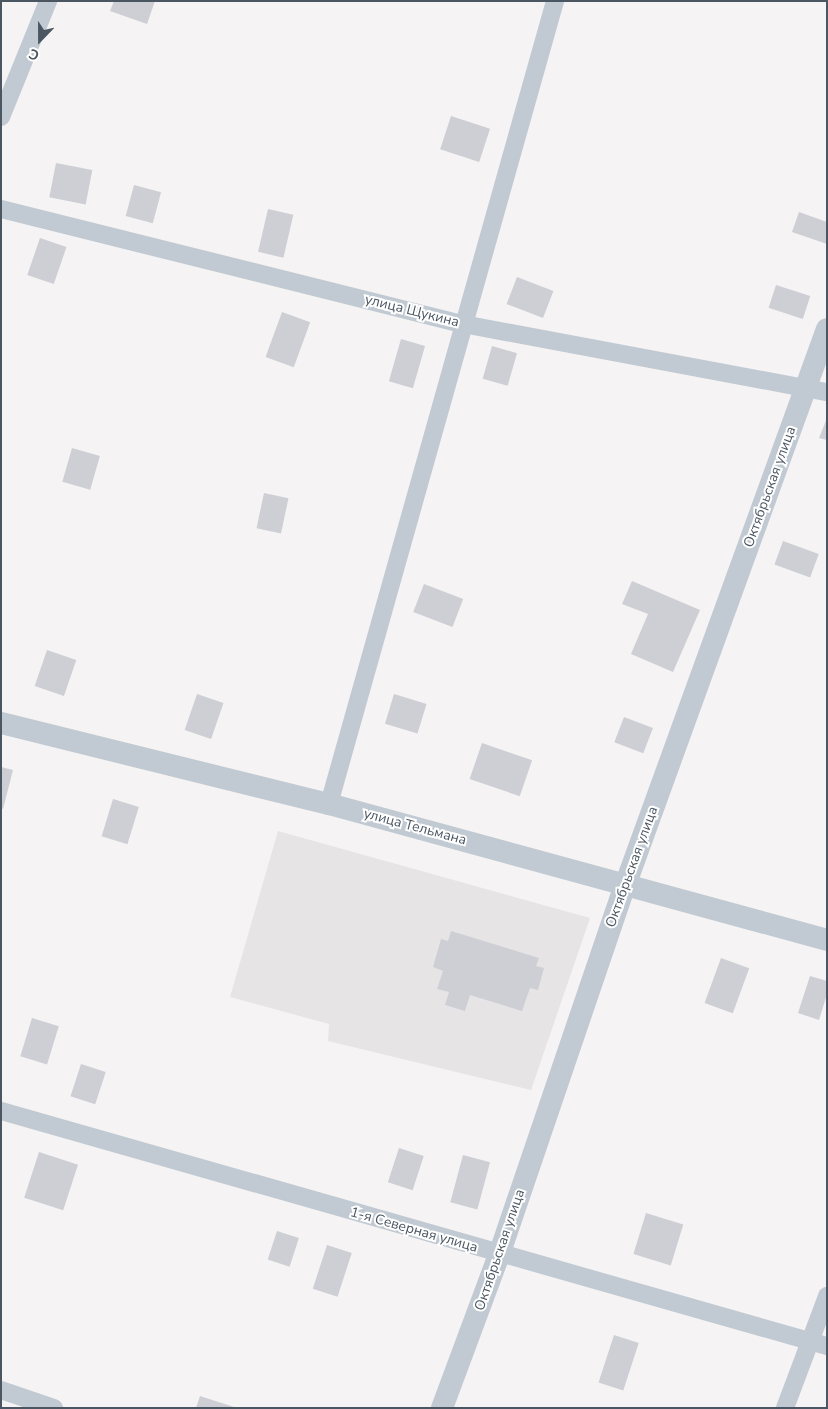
<!DOCTYPE html>
<meta charset="utf-8">
<style>
body{margin:0}
#map{position:relative;width:828px;height:1409px;overflow:hidden;background:#f5f3f3;font-family:"Nunito Sans",sans-serif}
div>[style]{position:absolute}
.education>*{inset:0;background:#e6e4e5}
.building>*{inset:0;background:#cdcfd5;transform-origin:0 0}
.minor>*{height:18px;margin:-9px;padding:0 9px;transform-origin:9px;border-radius:9px;background:#c1cad2}
.tertiary>*{height:22px;margin:-11px;padding:0 11px;transform-origin:11px;border-radius:11px;background:#c1cad2}
span{translate:-50% -50%;white-space:nowrap;text-align:center;line-height:1.15;-webkit-text-stroke:4px #fff;paint-order:stroke}
.street-label{font-size:14px;color:#4a5661}
.frame{position:absolute;inset:0;border:2px solid #4a5661;pointer-events:none}
.north{position:absolute;left:15px;top:15px;width:50px;height:50px;-webkit-text-stroke:4px #fff;paint-order:stroke;rotate:202deg;font-size:14px;font-weight:700;line-height:20px;text-align:center;color:#4a5661}
.north::after{content:'';display:block;margin:auto;width:18px;height:22px;background:#4a5661;clip-path:polygon(50% 0,100% 100%,50% 72%,0 100%)}
</style>
<div id="map">
<div class="education">
<i style="clip-path:polygon(278px 831px,590px 918px,531px 1090px,328px 1041px,329px 1024px,230px 997px)"></i>
</div>
<div class="building">
<i style="clip-path:polygon(114px 1px,155px 1px,147px 24px,110px 11px)"></i>
<i style="left:451px;top:116px;width:41px;height:35px;rotate:18deg"></i>
<i style="left:56px;top:163px;width:37px;height:35px;rotate:11deg"></i>
<i style="left:134px;top:185px;width:28px;height:32px;rotate:15deg"></i>
<i style="left:268px;top:209px;width:26px;height:44px;rotate:13deg"></i>
<i style="clip-path:polygon(799px 212px,827px 222px,827px 244px,792px 232px)"></i>
<i style="left:40px;top:238px;width:28px;height:39px;rotate:19deg"></i>
<i style="left:517px;top:277px;width:39px;height:29px;rotate:21deg"></i>
<i style="left:776px;top:285px;width:36px;height:24px;rotate:18deg"></i>
<i style="left:282px;top:312px;width:30px;height:48px;rotate:20deg"></i>
<i style="left:401px;top:339px;width:25px;height:44px;rotate:16deg"></i>
<i style="left:492px;top:346px;width:26px;height:34px;rotate:16deg"></i>
<i style="clip-path:polygon(827px 418px,827px 440px,819px 438px)"></i>
<i style="left:72px;top:448px;width:29px;height:35px;rotate:16deg"></i>
<i style="left:264px;top:493px;width:25px;height:36px;rotate:12deg"></i>
<i style="left:783px;top:541px;width:38px;height:25px;rotate:20deg"></i>
<i style="clip-path:polygon(632px 581px,700px 610px,673px 672px,631px 654px,648px 614px,622px 604px)"></i>
<i style="left:424px;top:584px;width:42px;height:30px;rotate:21deg"></i>
<i style="left:47px;top:650px;width:31px;height:38px;rotate:19deg"></i>
<i style="left:197px;top:694px;width:28px;height:38px;rotate:19deg"></i>
<i style="left:394px;top:694px;width:34px;height:31px;rotate:17deg"></i>
<i style="left:624px;top:717px;width:31px;height:27px;rotate:21deg"></i>
<i style="left:482px;top:743px;width:53px;height:38px;rotate:19deg"></i>
<i style="clip-path:polygon(1px 767px,13px 770px,3px 809px,1px 808px)"></i>
<i style="left:113px;top:799px;width:27px;height:39px;rotate:17deg"></i>
<i style="clip-path:polygon(451px 931px,539px 958px,536px 966px,544px 968px,538px 990px,530px 988px,522px 1011px,470px 995px,465px 1011px,445px 1005px,449px 992px,437px 989px,443px 971px,433px 967px,441px 939px,448px 941px)"></i>
<i style="left:721px;top:958px;width:30px;height:48px;rotate:20deg"></i>
<i style="clip-path:polygon(810px 976px,827px 981px,827px 994px,819px 1020px,798px 1013px)"></i>
<i style="left:32px;top:1018px;width:28px;height:40px;rotate:17deg"></i>
<i style="left:81px;top:1064px;width:26px;height:34px;rotate:18deg"></i>
<i style="left:399px;top:1148px;width:26px;height:36px;rotate:18deg"></i>
<i style="left:39px;top:1152px;width:41px;height:48px;rotate:18deg"></i>
<i style="left:463px;top:1155px;width:28px;height:49px;rotate:15deg"></i>
<i style="left:646px;top:1213px;width:39px;height:43px;rotate:17deg"></i>
<i style="left:277px;top:1231px;width:23px;height:30px;rotate:18deg"></i>
<i style="left:327px;top:1245px;width:26px;height:46px;rotate:18deg"></i>
<i style="left:614px;top:1335px;width:26px;height:50px;rotate:18deg"></i>
<i style="clip-path:polygon(200px 1396px,234px 1407px,234px 1408px,196px 1408px)"></i>
</div>
<div class="minor">
<i style="left:1px;top:117px;width:125px;rotate:-67.9deg"></i>
<i style="left:1px;top:209px;width:476px;rotate:14deg"></i>
<i style="left:463px;top:324px;width:370px;rotate:10.6deg"></i>
<i style="left:329px;top:804px;width:834px;rotate:-74.28deg"></i>
<i style="left:1px;top:1111px;width:859px;rotate:15.88deg"></i>
<i style="left:1px;top:1390px;width:56px;rotate:18.8deg"></i>
<i style="left:785px;top:1408px;width:120px;rotate:-69.4deg"></i>
</div>
<div class="tertiary">
<i style="left:1px;top:723px;width:338px;rotate:13.9deg"></i>
<i style="left:329px;top:804px;width:516px;rotate:15.27deg"></i>
<i style="left:442px;top:1408px;width:163px;rotate:-69.6deg"></i>
<i style="left:499px;top:1255px;width:393px;rotate:-71.2deg"></i>
<i style="left:626px;top:883px;width:589px;rotate:-70.06deg"></i>
</div>
<div class="street-label">
<span style="left:412px;top:311px;rotate:14deg">улица Щукина</span>
<span style="left:770px;top:487px;rotate:-70deg">Октябрьская улица</span>
<span style="left:415px;top:827px;rotate:15deg">улица Тельмана</span>
<span style="left:632px;top:867px;rotate:-70deg">Октябрьская улица</span>
<span style="left:414px;top:1230px;rotate:16deg">1-я Северная улица</span>
<span style="left:500px;top:1250px;rotate:-71deg">Октябрьская улица</span>
</div>
<div class="frame"></div>
<div class="north">С</div>
</div>
